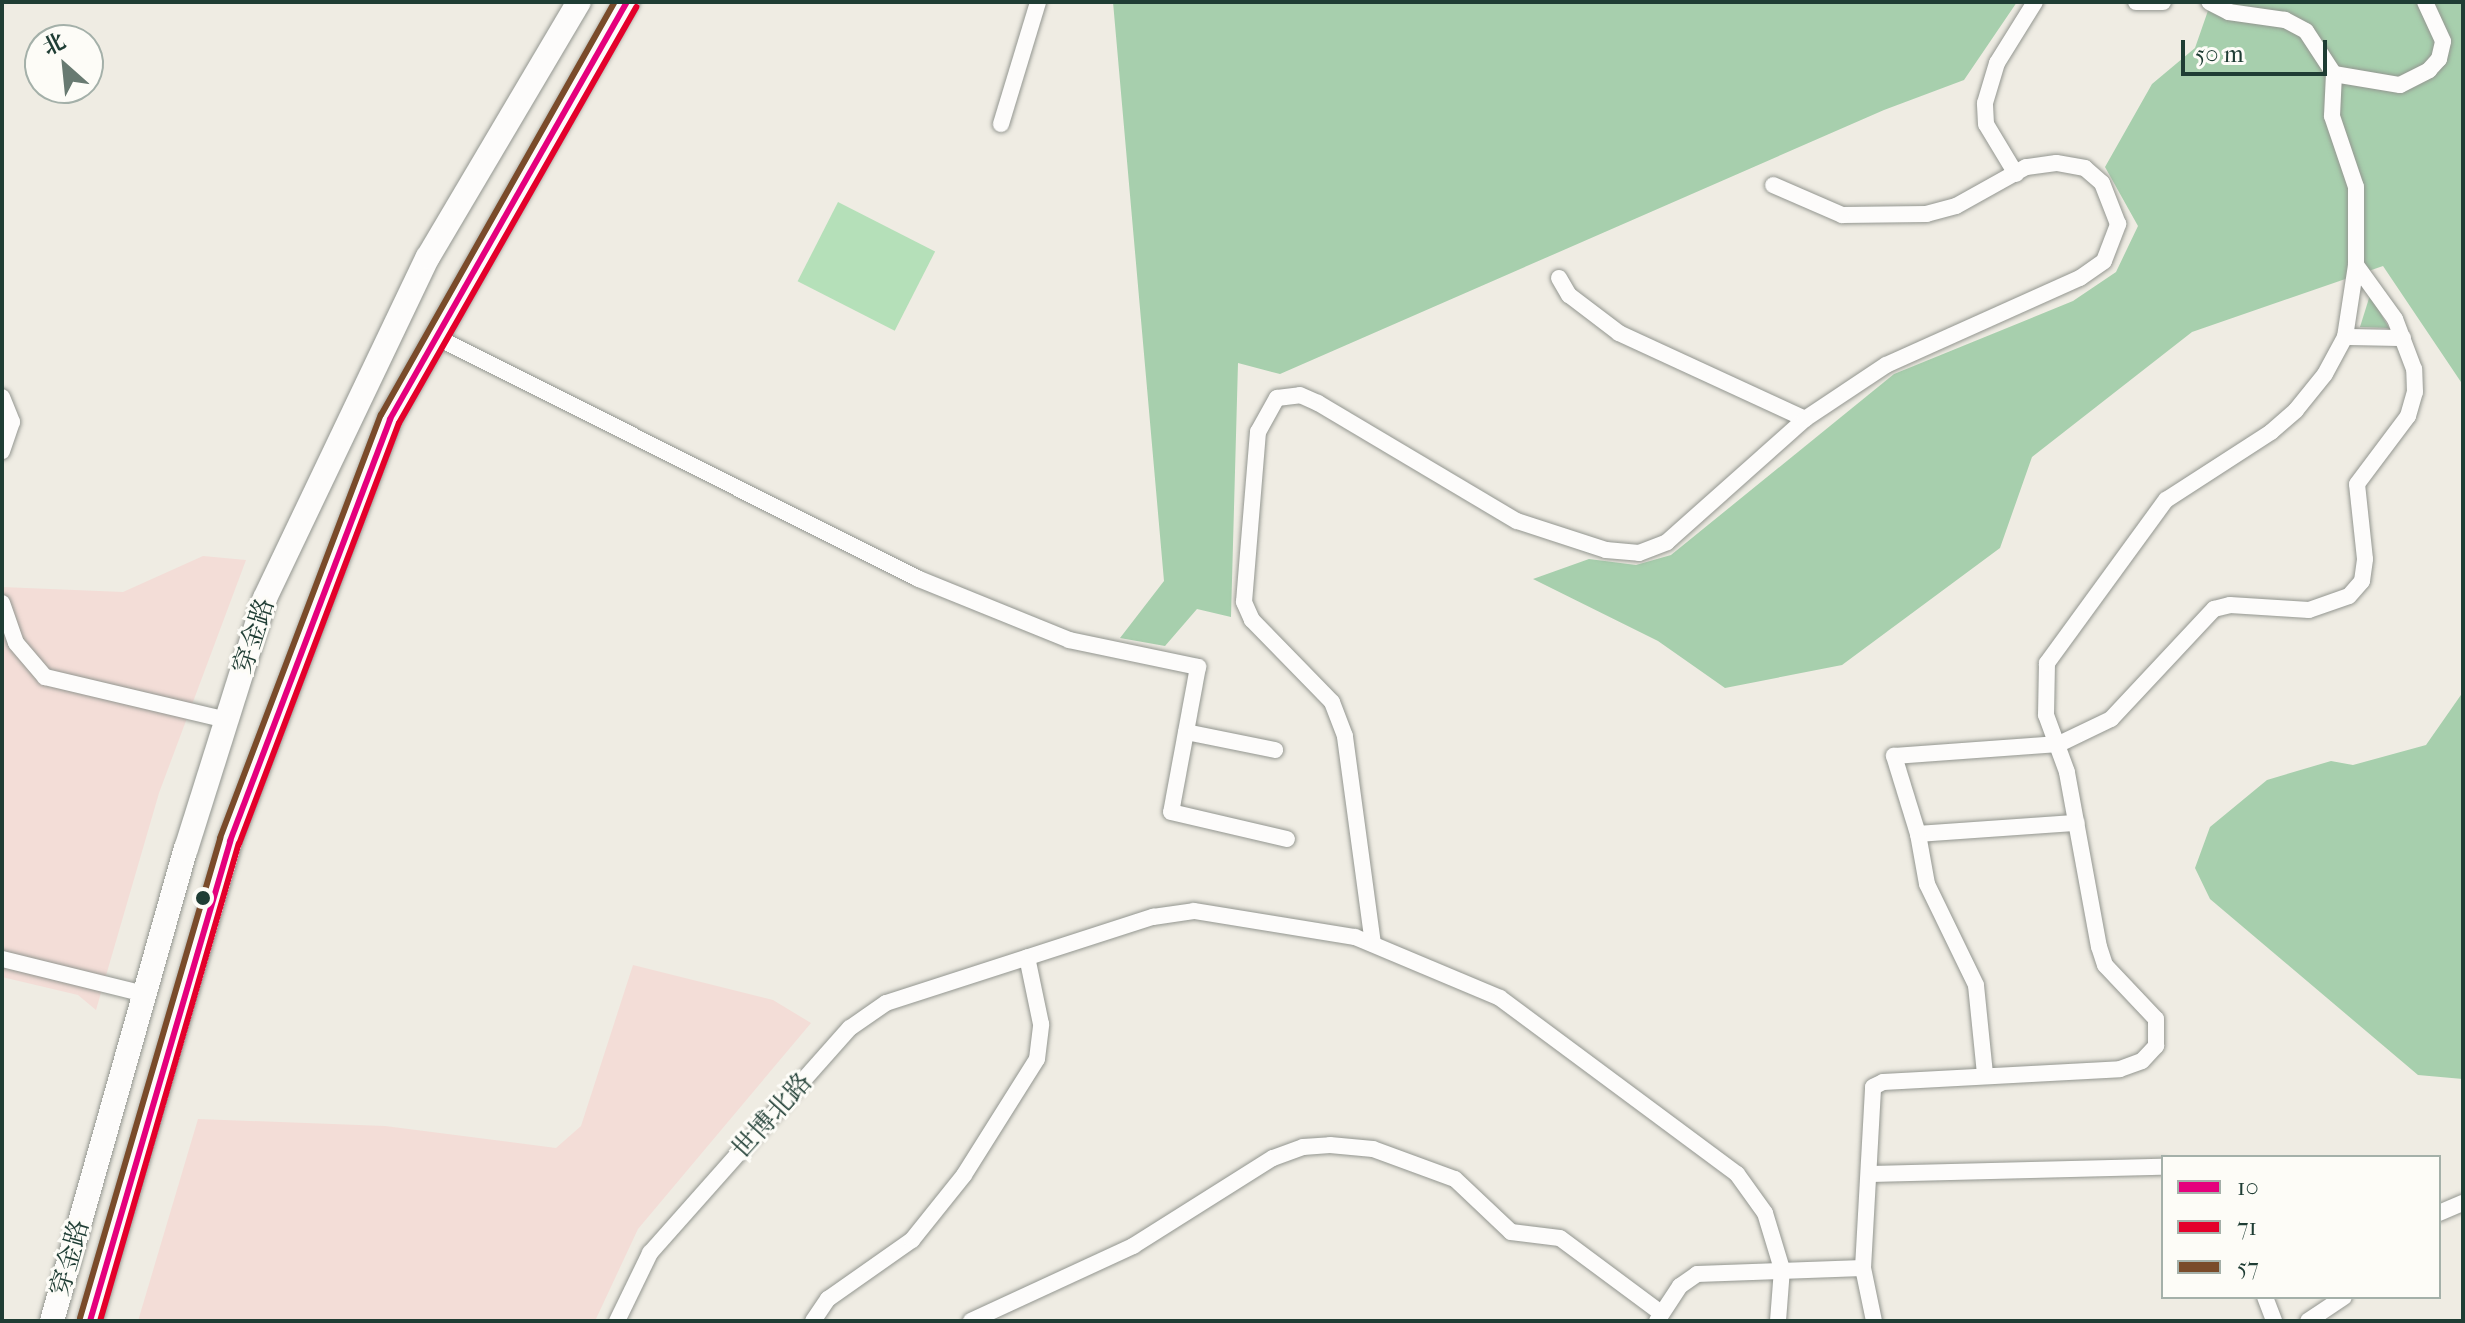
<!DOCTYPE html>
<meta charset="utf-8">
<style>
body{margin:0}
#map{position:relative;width:2465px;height:1323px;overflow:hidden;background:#efece3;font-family:"IM FELL French Canon","Noto Serif SC",serif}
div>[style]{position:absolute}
.built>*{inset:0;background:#f3ddd7}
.green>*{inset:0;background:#b5e0b9;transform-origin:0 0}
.forest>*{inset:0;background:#a7cfad}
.roads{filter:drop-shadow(0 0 2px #939690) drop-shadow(0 0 2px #939690)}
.street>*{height:16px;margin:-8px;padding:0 8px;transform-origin:8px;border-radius:8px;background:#fdfcfb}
.secondary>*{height:24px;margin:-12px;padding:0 12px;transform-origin:12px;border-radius:12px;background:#fdfcfb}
.bus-1>*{height:6px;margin:-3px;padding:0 3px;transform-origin:3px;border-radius:3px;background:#e5007d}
.bus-2>*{height:6px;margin:-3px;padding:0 3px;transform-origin:3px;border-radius:3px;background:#e4002b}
.bus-3>*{height:6px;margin:-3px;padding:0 3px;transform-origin:3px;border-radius:3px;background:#7a4b2a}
.dots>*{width:22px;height:22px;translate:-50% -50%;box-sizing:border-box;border:4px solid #fdfcf7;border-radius:50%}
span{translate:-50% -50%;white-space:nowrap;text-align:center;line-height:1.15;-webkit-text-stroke:6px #fdfcf7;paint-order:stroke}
.street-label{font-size:26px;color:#1f3d34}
.frame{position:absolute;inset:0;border:4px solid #1f3d34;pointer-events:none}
.legend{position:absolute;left:2161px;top:1155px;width:280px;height:144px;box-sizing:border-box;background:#fdfcf7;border:2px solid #a4b0a9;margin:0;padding:10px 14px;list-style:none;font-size:24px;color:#1f3d34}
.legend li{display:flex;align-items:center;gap:16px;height:40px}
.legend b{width:40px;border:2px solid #a4b0a9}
.north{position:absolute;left:24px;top:24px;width:80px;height:80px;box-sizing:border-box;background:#fdfcf7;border:2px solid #a4b0a9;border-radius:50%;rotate:333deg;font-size:22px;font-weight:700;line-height:32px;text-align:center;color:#1f3d34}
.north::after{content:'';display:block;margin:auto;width:28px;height:36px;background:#687a71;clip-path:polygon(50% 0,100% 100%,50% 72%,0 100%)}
.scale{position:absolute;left:2181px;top:40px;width:146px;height:36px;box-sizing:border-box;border:4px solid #1f3d34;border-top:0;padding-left:10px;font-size:24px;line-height:28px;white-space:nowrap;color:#1f3d34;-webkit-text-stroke:6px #fdfcf7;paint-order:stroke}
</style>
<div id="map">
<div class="built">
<i style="clip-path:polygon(203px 556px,246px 560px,159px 793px,96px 1010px,78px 995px,2px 977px,2px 587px,123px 592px)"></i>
<i style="clip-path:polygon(633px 965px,773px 1000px,811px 1023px,638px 1229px,595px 1321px,138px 1321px,198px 1119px,385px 1126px,556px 1148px,581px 1126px)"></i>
</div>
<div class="green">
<i style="left:838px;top:202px;width:109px;height:89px;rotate:27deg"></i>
</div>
<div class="forest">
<i style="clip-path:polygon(1113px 2px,2017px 2px,1964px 80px,1884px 110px,1280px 374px,1238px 363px,1231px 617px,1197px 609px,1165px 646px,1120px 638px,1164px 581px)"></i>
<i style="clip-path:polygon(2211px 2px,2463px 2px,2463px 385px,2383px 266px,2192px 332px,2032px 457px,2000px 548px,1842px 665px,1725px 688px,1658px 641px,1533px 579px,1589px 559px,1636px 565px,1671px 555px,1894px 374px,2073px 301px,2116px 272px,2138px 226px,2105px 167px,2152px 84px,2195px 48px)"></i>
<i style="clip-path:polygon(2370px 295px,2389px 328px,2360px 327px)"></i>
<i style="clip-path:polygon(2463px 692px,2463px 1079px,2418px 1075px,2210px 899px,2195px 868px,2210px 827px,2267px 780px,2331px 761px,2353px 765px,2426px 745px)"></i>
</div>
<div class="roads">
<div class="street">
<i style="left:2136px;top:2px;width:27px"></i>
<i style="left:2334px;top:74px;width:67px;rotate:9.5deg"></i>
<i style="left:2400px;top:85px;width:33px;rotate:-27deg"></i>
<i style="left:2429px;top:70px;width:15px;rotate:-48deg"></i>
<i style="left:2439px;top:59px;width:18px;rotate:-77deg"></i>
<i style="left:2443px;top:41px;width:43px;rotate:-114.8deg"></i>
<i style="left:1001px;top:124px;width:127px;rotate:-73.1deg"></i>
<i style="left:2016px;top:174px;width:58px;rotate:-121deg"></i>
<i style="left:1986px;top:124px;width:21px;rotate:-93deg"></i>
<i style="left:1985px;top:103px;width:42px;rotate:-73.3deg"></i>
<i style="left:1997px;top:63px;width:72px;rotate:-58.1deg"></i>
<i style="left:1559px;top:278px;width:20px;rotate:60deg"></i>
<i style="left:1569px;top:295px;width:63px;rotate:37.2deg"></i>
<i style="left:1619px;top:333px;width:205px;rotate:24.8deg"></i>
<i style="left:436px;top:337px;width:540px;rotate:26.61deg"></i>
<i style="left:919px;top:579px;width:162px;rotate:22.1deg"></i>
<i style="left:1069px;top:640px;width:132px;rotate:11.8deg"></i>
<i style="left:1198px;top:667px;width:147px;rotate:100.5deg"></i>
<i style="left:1171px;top:812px;width:119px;rotate:13.1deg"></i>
<i style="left:2345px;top:337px;width:58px;rotate:1deg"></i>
<i style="left:2px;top:397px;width:27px;rotate:68deg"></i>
<i style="left:12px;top:422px;width:31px;rotate:109deg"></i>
<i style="left:2px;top:603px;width:42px;rotate:70.7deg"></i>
<i style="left:16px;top:643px;width:45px;rotate:49.5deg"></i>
<i style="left:45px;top:677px;width:187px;rotate:13.3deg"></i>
<i style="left:1186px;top:732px;width:91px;rotate:11.4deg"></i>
<i style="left:1918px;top:834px;width:159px;rotate:-4deg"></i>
<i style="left:1373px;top:944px;width:210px;rotate:-97.7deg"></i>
<i style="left:1345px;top:736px;width:36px;rotate:-111deg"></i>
<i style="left:1332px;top:702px;width:115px;rotate:-134.3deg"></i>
<i style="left:1252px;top:620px;width:20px;rotate:-114deg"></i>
<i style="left:1244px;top:602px;width:171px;rotate:-85.3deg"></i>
<i style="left:1258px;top:432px;width:39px;rotate:-61deg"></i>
<i style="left:1277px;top:398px;width:23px;rotate:-7deg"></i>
<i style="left:1300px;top:395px;width:20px;rotate:24deg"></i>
<i style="left:1318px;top:403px;width:231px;rotate:30.7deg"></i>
<i style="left:1517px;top:521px;width:94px;rotate:18deg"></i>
<i style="left:1606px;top:550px;width:33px;rotate:5deg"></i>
<i style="left:1639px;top:553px;width:30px;rotate:-21deg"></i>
<i style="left:1667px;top:542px;width:185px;rotate:-41.7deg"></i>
<i style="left:1805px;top:419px;width:97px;rotate:-33.7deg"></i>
<i style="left:1886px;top:365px;width:213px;rotate:-24.2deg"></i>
<i style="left:2080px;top:278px;width:29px;rotate:-35deg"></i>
<i style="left:2104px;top:261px;width:40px;rotate:-69deg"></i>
<i style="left:2118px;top:224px;width:44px;rotate:-111.3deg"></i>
<i style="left:2102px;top:183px;width:23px;rotate:-139deg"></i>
<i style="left:2085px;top:168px;width:29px;rotate:-170deg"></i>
<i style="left:2056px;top:163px;width:30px;rotate:172deg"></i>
<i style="left:2026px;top:167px;width:80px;rotate:150.9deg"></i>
<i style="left:1956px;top:206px;width:30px;rotate:165deg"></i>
<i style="left:1927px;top:214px;width:85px;rotate:179.3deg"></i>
<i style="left:1842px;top:215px;width:75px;rotate:-156.5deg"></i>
<i style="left:2px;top:959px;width:147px;rotate:13.8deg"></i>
<i style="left:1985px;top:1074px;width:89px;rotate:-95.8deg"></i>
<i style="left:1976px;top:985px;width:112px;rotate:-115.9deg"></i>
<i style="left:1927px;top:884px;width:51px;rotate:-100.2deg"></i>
<i style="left:1918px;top:834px;width:82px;rotate:-107.1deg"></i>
<i style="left:1894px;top:756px;width:165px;rotate:-4.2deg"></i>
<i style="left:2059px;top:744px;width:58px;rotate:-25.7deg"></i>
<i style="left:2111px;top:719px;width:151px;rotate:-46.9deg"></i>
<i style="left:2214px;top:609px;width:16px;rotate:-14deg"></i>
<i style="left:2230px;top:605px;width:79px;rotate:3.6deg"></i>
<i style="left:2309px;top:610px;width:42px;rotate:-19.3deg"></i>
<i style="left:2349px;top:596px;width:20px;rotate:-49deg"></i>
<i style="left:2362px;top:581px;width:22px;rotate:-82deg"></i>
<i style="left:2365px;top:559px;width:75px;rotate:-96.1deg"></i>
<i style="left:2357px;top:484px;width:85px;rotate:-53.1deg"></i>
<i style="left:2408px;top:416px;width:25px;rotate:-74deg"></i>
<i style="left:2415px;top:392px;width:23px;rotate:-92deg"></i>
<i style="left:2414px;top:369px;width:53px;rotate:-110.8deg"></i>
<i style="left:2395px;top:319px;width:67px;rotate:-125.8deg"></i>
<i style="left:1869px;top:1174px;width:294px;rotate:-1.4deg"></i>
<i style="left:2439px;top:1213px;width:26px;rotate:-23deg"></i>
<i style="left:2265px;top:1297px;width:26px;rotate:69deg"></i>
<i style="left:617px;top:1321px;width:76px;rotate:-64.1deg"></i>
<i style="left:650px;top:1253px;width:301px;rotate:-48.4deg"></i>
<i style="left:850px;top:1028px;width:44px;rotate:-34.8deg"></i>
<i style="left:886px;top:1003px;width:281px;rotate:-17.9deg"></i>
<i style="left:1153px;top:917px;width:41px;rotate:-8.3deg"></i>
<i style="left:1194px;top:911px;width:163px;rotate:9.2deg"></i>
<i style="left:1355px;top:937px;width:157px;rotate:22.8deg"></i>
<i style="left:1500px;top:998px;width:295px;rotate:36.6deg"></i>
<i style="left:1737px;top:1174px;width:48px;rotate:54.3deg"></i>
<i style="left:1765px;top:1213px;width:59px;rotate:73.1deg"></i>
<i style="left:1782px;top:1269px;width:52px;rotate:94.4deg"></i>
<i style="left:813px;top:1321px;width:27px;rotate:-56deg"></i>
<i style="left:828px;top:1299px;width:103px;rotate:-35.1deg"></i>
<i style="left:912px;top:1240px;width:83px;rotate:-51.3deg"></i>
<i style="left:964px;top:1175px;width:137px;rotate:-57.8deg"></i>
<i style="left:1037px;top:1059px;width:35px;rotate:-83deg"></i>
<i style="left:1041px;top:1024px;width:68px;rotate:-101.8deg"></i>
<i style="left:971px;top:1321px;width:179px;rotate:-24.8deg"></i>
<i style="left:1133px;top:1246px;width:165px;rotate:-32.2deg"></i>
<i style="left:1273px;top:1158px;width:32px;rotate:-20deg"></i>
<i style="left:1303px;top:1147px;width:27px;rotate:-4deg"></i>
<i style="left:1330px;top:1145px;width:43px;rotate:5.3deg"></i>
<i style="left:1373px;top:1149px;width:87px;rotate:20.1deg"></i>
<i style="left:1455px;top:1179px;width:77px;rotate:43.4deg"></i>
<i style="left:1511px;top:1232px;width:49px;rotate:7deg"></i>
<i style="left:1560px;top:1238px;width:126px;rotate:36.6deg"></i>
<i style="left:1657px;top:1321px;width:42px;rotate:-56.7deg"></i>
<i style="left:1680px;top:1286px;width:21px;rotate:-35deg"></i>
<i style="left:1697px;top:1274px;width:166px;rotate:-2.1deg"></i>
<i style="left:1874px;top:1321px;width:54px;rotate:-101.7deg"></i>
<i style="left:1863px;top:1268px;width:181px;rotate:-86.8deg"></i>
<i style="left:1873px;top:1087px;width:11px;rotate:-27deg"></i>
<i style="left:1883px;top:1082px;width:237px;rotate:-3.1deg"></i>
<i style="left:2120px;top:1069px;width:23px;rotate:-20deg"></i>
<i style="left:2142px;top:1061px;width:21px;rotate:-47deg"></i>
<i style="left:2156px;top:1046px;width:27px;rotate:-90deg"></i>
<i style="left:2156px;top:1019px;width:74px;rotate:-133.4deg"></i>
<i style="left:2105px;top:965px;width:19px;rotate:-108deg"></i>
<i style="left:2099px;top:947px;width:178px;rotate:-100.4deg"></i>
<i style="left:2067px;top:772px;width:61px;rotate:-110.2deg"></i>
<i style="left:2046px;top:715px;width:52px;rotate:-88.9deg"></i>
<i style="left:2047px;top:663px;width:202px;rotate:-53.9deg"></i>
<i style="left:2166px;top:500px;width:125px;rotate:-32.9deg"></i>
<i style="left:2271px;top:432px;width:33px;rotate:-41deg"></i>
<i style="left:2296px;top:410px;width:46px;rotate:-51.1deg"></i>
<i style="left:2325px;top:374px;width:42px;rotate:-61.6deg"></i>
<i style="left:2345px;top:337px;width:73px;rotate:-81.3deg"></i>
<i style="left:2356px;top:265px;width:78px;rotate:-90deg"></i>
<i style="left:2356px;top:187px;width:75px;rotate:-108.7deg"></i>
<i style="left:2332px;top:116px;width:42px;rotate:-87.3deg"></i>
<i style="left:2334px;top:74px;width:51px;rotate:-123.1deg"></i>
<i style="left:2306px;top:31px;width:24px;rotate:-152deg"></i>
<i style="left:2285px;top:20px;width:57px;rotate:-171.9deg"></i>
<i style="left:2229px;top:12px;width:22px;rotate:-153deg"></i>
<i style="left:2308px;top:1321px;width:43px;rotate:-33.7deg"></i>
</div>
<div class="secondary">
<i style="left:52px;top:1321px;width:491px;rotate:-74.2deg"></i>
<i style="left:186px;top:849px;width:263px;rotate:-72.5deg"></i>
<i style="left:265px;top:598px;width:378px;rotate:-64.5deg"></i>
<i style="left:428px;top:257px;width:296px;rotate:-59.4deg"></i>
<i style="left:90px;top:1321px;width:500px;rotate:-73.7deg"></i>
<i style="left:230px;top:841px;width:451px;rotate:-69.2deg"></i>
<i style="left:390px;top:419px;width:480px;rotate:-60.4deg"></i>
</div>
</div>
<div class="bus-1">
<i style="left:90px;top:1321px;width:500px;rotate:-73.7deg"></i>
<i style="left:230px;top:841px;width:451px;rotate:-69.2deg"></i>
<i style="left:390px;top:419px;width:480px;rotate:-60.4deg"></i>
</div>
<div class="bus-2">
<i style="left:100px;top:1321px;width:497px;rotate:-73.8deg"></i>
<i style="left:239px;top:844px;width:450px;rotate:-69.2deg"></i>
<i style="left:399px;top:423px;width:479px;rotate:-60.3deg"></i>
</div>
<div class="bus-3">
<i style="left:80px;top:1318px;width:500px;rotate:-73.7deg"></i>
<i style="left:220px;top:838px;width:453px;rotate:-69.2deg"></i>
<i style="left:381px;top:415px;width:475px;rotate:-60.5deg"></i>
</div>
<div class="dots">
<i style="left:203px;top:898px;background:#1f3d34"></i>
</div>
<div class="street-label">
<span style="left:254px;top:636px;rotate:-72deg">穿金路</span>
<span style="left:772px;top:1116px;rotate:-48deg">世博北路</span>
<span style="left:70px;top:1258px;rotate:-74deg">穿金路</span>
</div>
<div class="frame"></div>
<ul class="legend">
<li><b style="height:10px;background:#e5007d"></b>10</li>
<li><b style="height:10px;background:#e4002b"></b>71</li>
<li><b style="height:10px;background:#7a4b2a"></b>57</li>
</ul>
<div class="north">北</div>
<div class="scale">50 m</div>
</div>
